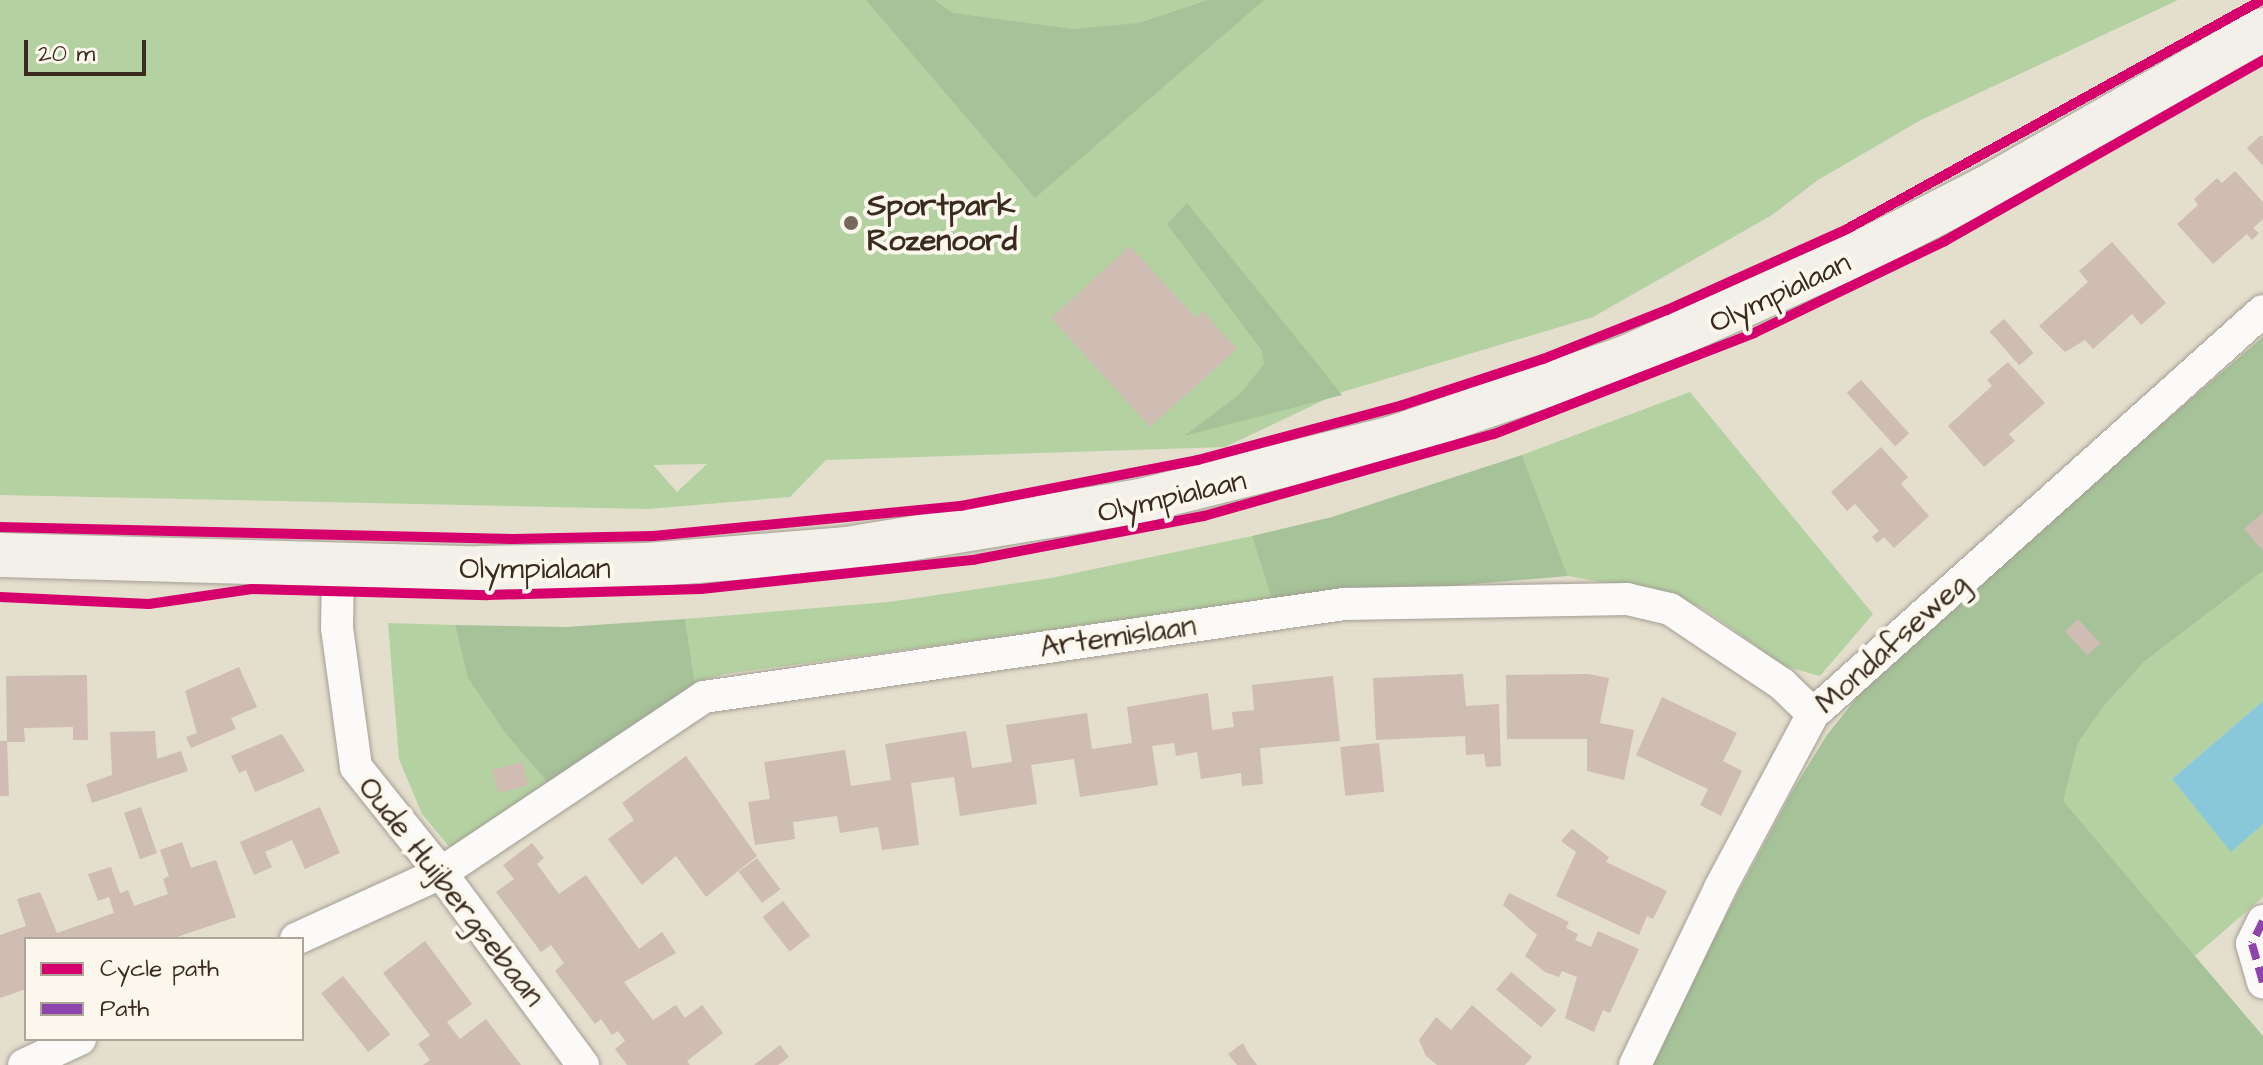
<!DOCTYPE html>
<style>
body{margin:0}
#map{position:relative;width:2263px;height:1065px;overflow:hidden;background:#e4decd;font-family:"Architects Daughter",sans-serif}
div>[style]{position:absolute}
.green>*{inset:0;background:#b4d2a1}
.forest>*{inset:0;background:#a5c298}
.water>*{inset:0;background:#89c8da}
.building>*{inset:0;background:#cfbcb2;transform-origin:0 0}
.roads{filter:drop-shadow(0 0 2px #a39e93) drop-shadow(0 0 2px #a39e93)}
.street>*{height:32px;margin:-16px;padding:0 16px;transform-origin:16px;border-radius:16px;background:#fbfaf8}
.secondary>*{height:44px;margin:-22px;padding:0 22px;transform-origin:22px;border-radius:22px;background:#f3f0e9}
.quiet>*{height:8px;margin-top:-4px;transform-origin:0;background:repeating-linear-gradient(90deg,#8e44ad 0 16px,transparent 0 24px)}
.cycleway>*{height:10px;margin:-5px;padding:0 5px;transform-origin:5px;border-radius:5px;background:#d6006c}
.dots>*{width:22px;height:22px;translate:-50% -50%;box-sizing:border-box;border:4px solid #fbf7ec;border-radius:50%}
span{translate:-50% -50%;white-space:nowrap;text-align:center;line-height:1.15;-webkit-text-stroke:8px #fbf7ec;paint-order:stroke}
.poi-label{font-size:30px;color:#3b2a1e;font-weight:700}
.left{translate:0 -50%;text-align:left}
.street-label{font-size:30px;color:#3b2a1e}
.legend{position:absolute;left:24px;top:937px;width:280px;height:104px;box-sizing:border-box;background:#fbf7ec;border:2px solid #aea59a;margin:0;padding:10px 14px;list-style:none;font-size:24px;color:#3b2a1e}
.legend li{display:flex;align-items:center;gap:16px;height:40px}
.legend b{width:40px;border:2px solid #aea59a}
.scale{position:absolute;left:24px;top:40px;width:122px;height:36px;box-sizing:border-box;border:4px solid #3b2a1e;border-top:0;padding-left:10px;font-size:24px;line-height:28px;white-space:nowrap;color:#3b2a1e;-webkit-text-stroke:6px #fbf7ec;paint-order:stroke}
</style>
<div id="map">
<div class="green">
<i style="clip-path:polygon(evenodd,0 0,2178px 0,1921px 120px,1818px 180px,1772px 215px,1593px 317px,1339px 393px,1225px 447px,826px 460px,790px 497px,647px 509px,0 495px,0 0,707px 464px,677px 492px,654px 466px,654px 465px,707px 464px)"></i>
<i style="clip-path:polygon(1690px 392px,1873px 614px,1820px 676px,1784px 666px,1709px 612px,1676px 595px,1568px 576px,1522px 455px)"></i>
<i style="clip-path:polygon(1252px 536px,1272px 601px,724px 674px,695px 683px,685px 619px,889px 602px,1051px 578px)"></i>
<i style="clip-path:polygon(2263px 571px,2263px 701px,2172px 779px,2231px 851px,2263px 824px,2263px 897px,2195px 956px,2062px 801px,2078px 743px,2104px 706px,2144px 662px)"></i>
<i style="clip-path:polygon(388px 623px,455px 625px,469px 678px,506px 734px,552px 788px,452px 850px,422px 814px,399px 759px)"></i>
</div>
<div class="forest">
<i style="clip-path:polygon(866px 0,934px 0,953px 13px,1072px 29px,1139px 23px,1208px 0,1264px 0,1035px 198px)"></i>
<i style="clip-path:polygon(1187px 203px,1319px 366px,1342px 395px,1184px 436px,1240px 394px,1264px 364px,1262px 351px,1167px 224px)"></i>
<i style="clip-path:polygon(2263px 337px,2263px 571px,2144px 662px,2104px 706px,2078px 743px,2063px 801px,2263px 1036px,2263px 1065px,1646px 1065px,1793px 790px,1827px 735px,1886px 661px)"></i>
<i style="clip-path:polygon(1522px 455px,1568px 576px,1272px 601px,1252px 536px,1332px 517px)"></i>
<i style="clip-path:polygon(685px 619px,695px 683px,552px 788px,506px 734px,468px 678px,455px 625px,566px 627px)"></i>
</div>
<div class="water">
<i style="clip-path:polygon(2263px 701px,2263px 824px,2231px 852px,2172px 779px)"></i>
</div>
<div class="building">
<i style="clip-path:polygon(2261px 135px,2263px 138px,2263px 166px,2247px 148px)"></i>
<i style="clip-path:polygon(2235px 171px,2263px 202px,2263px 219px,2253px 228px,2259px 233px,2252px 240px,2247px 234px,2213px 264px,2177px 224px,2198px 205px,2194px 199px,2217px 178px,2222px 183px)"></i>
<i style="clip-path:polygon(2112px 242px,2166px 303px,2141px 325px,2132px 314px,2093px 349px,2085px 340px,2065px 352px,2039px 326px,2088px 282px,2079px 271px)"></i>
<i style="clip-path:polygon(1130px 246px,1196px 318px,1203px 311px,1237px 349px,1150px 427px,1051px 318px)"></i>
<i style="left:2004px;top:319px;width:45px;height:19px;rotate:49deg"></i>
<i style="clip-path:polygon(2008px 362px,2045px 403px,2009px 434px,2015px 441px,1984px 467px,1948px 426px,1992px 386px,1987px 380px)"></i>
<i style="left:1861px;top:380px;width:72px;height:19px;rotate:48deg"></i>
<i style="clip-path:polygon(1881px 447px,1908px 477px,1901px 484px,1929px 516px,1894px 548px,1884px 537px,1877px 543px,1872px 537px,1879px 531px,1855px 504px,1847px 511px,1831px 492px)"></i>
<i style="clip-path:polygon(2263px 512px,2263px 551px,2244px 529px)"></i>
<i style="left:2078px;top:619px;width:33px;height:18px;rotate:47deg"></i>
<i style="clip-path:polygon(239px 667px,257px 707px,231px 718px,236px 729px,191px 748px,186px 737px,197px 733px,185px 691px)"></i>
<i style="clip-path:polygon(1463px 674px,1466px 706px,1499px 704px,1501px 766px,1486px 767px,1484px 754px,1466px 755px,1465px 736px,1376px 740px,1373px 678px)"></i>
<i style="clip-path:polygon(1588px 674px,1609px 678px,1600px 723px,1634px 730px,1624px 780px,1587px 771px,1587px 739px,1507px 739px,1506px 675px)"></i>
<i style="clip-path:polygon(87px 675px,88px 740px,73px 740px,73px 727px,24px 728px,25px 742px,7px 742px,6px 676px)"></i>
<i style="clip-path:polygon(1333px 676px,1340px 741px,1260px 748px,1263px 784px,1242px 786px,1241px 773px,1201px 779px,1197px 752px,1176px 756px,1174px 743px,1152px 746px,1158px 785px,1120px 791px,1080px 797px,1074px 759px,1031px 765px,1037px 804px,960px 816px,954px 777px,911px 783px,919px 845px,882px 850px,878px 827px,840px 833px,837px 816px,793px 822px,795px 839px,755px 845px,748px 802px,770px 799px,764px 762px,845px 750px,851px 786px,891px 780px,885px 744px,966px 731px,972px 768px,1012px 762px,1006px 725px,1087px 713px,1092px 749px,1132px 743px,1127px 707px,1208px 693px,1212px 730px,1234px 727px,1232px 712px,1254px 710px,1252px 685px)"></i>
<i style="clip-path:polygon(1662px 697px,1737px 733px,1723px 761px,1742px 771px,1721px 816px,1700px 805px,1708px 789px,1636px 755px)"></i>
<i style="clip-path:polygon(155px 731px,157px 759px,181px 751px,188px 771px,92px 803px,86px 784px,112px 775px,110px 732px)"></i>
<i style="clip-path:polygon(282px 734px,305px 771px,255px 792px,246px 770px,239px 773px,231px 756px)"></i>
<i style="clip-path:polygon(0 741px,7px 741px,9px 796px,0 796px)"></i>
<i style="left:1379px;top:743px;width:49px;height:39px;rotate:84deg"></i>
<i style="clip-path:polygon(686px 756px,757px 856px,706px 897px,676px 856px,642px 885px,608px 839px,634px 820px,622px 803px)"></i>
<i style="left:522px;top:762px;width:24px;height:31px;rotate:75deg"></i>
<i style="left:141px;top:807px;width:49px;height:18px;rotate:71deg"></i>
<i style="clip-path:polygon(320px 807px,340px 853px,305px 869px,292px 840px,265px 852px,272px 867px,254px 875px,240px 842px)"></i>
<i style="clip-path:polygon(1572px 829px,1609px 857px,1606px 862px,1667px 891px,1653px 919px,1647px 916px,1639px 935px,1556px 896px,1576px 852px,1561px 841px)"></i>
<i style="clip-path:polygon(182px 842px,191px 868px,216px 860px,236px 917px,171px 939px,26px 939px,26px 989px,0 998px,0 935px,26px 926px,17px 899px,40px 892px,57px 933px,114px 913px,109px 897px,98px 901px,88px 874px,111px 867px,120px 893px,128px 890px,134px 906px,168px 894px,163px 879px,169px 876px,160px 850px)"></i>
<i style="clip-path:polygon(532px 843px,544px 858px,537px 864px,559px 894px,586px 875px,639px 949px,662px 932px,676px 953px,624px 982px,653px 1020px,676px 1005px,685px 1018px,702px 1005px,723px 1033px,687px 1061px,690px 1065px,627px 1065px,615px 1049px,625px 1041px,618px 1031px,612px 1035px,601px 1019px,595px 1024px,555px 971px,564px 963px,551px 945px,541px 952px,496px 892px,514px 879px,503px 865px)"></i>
<i style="left:757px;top:858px;width:39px;height:23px;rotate:53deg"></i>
<i style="clip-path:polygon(1509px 893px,1569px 922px,1566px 928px,1578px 934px,1575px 940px,1591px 947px,1598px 931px,1639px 949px,1610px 1013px,1603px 1010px,1594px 1032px,1565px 1018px,1577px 977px,1562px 971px,1559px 977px,1545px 972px,1525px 956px,1537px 935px,1503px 905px)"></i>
<i style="left:783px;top:901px;width:44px;height:26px;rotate:52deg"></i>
<i style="clip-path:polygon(425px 941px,472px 1004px,447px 1022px,460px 1039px,486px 1019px,521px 1065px,423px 1065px,430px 1060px,418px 1044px,430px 1035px,383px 973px)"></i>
<i style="left:1511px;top:972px;width:59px;height:23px;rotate:40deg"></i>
<i style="left:343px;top:976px;width:75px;height:28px;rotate:51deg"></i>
<i style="clip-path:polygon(1472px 1005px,1532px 1057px,1525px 1065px,1437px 1065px,1426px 1056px,1419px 1040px,1436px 1017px,1451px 1030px)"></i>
<i style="clip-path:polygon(1243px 1043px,1248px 1053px,1257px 1065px,1237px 1065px,1228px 1054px)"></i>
<i style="clip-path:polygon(780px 1045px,789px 1057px,778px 1065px,754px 1065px)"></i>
</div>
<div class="roads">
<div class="street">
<i style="left:338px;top:564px;width:64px;rotate:90.9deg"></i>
<i style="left:337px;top:628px;width:140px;rotate:82.2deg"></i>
<i style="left:356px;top:767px;width:136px;rotate:51.3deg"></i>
<i style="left:441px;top:873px;width:239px;rotate:53.5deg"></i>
<i style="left:2263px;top:921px;width:25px;rotate:116deg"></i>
<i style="left:2252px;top:944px;width:40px;rotate:74deg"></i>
<i style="left:296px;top:939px;width:159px;rotate:-24.5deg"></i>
<i style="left:441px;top:873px;width:316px;rotate:-33.8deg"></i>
<i style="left:704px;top:697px;width:647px;rotate:-8.27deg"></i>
<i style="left:1344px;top:604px;width:283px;rotate:-1deg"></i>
<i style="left:1627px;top:599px;width:44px;rotate:13.1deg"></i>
<i style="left:1670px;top:609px;width:135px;rotate:33.8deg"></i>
<i style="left:1782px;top:684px;width:43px;rotate:44.1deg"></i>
<i style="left:24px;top:1065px;width:62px;rotate:-24.9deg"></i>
<i style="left:1635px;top:1065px;width:196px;rotate:-64.3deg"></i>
<i style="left:1720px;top:888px;width:197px;rotate:-61.9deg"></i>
<i style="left:1813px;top:714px;width:604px;rotate:-41.85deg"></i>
</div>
<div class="secondary">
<i style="left:0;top:555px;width:480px;rotate:1.6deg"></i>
<i style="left:480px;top:568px;width:167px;rotate:-1deg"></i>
<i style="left:647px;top:565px;width:201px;rotate:-4.6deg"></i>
<i style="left:847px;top:549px;width:297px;rotate:-9.3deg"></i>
<i style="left:1140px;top:501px;width:261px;rotate:-14deg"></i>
<i style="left:1393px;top:438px;width:245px;rotate:-19deg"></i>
<i style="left:1625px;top:358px;width:255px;rotate:-24.1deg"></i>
<i style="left:1858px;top:254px;width:151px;rotate:-27.2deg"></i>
<i style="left:1992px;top:185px;width:312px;rotate:-29.8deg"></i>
</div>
</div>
<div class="quiet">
<i style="left:2263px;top:921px;width:25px;rotate:116deg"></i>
<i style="left:2252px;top:944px;width:40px;rotate:74deg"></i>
</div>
<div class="cycleway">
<i style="left:0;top:527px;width:513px;rotate:1.34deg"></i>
<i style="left:513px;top:539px;width:140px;rotate:-1.2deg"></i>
<i style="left:653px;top:536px;width:309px;rotate:-5.6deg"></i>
<i style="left:961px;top:506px;width:241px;rotate:-11deg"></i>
<i style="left:1198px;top:460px;width:212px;rotate:-15deg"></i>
<i style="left:1403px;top:405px;width:147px;rotate:-18.2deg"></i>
<i style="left:1543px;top:359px;width:133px;rotate:-21.6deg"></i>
<i style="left:1667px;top:310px;width:197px;rotate:-24.2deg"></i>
<i style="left:1847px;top:229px;width:473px;rotate:-28.9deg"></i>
<i style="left:0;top:597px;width:149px;rotate:2.7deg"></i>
<i style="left:149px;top:604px;width:104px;rotate:-8.3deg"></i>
<i style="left:252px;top:589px;width:236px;rotate:1.5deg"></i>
<i style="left:488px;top:595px;width:213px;rotate:-1.6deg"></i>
<i style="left:701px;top:589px;width:274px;rotate:-6.1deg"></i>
<i style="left:973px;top:560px;width:235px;rotate:-10.8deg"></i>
<i style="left:1204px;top:516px;width:301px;rotate:-15.8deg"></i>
<i style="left:1494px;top:434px;width:279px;rotate:-21.2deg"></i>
<i style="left:1754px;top:333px;width:212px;rotate:-25.7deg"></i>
<i style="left:1945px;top:241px;width:366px;rotate:-29.6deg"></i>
</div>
<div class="dots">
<i style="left:851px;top:223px;background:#76695b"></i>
</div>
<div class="poi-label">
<span class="left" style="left:867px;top:223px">Sportpark<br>Rozenoord</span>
</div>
<div class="street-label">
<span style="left:1780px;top:293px;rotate:-25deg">Olympialaan</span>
<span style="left:1172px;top:497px;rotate:-13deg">Olympialaan</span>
<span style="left:535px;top:569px">Olympialaan</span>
<span style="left:1118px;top:637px;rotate:-8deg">Artemislaan</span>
<span style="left:1892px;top:644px;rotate:-42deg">Mondafseweg</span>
<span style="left:451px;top:892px;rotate:52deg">Oude Huijbergsebaan</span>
</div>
<ul class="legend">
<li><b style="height:10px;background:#d6006c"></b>Cycle path</li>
<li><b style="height:10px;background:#8e44ad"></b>Path</li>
</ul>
<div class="scale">20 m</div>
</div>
